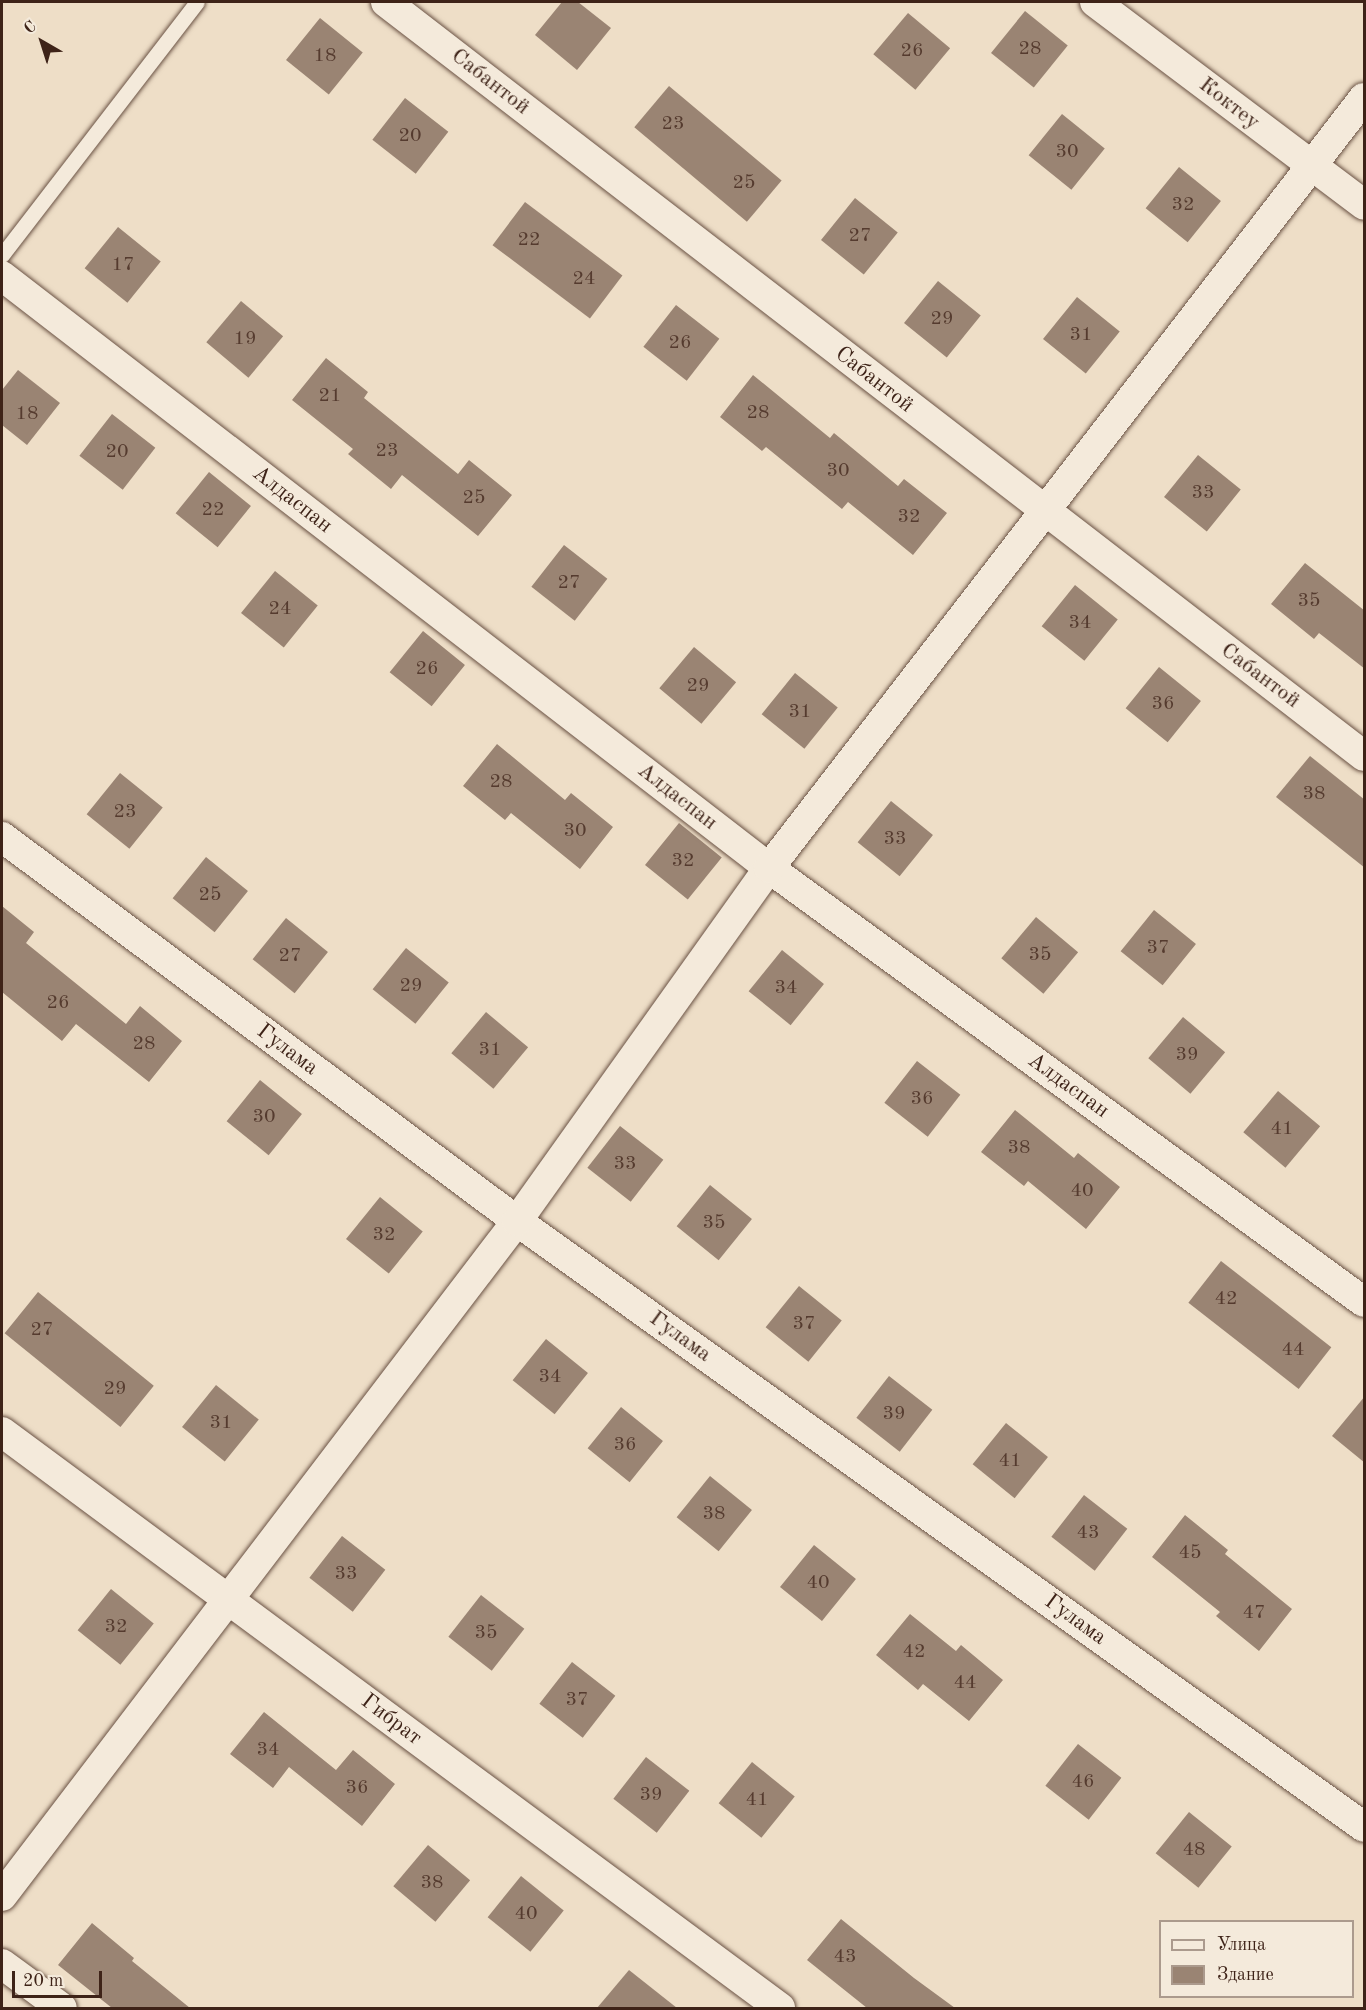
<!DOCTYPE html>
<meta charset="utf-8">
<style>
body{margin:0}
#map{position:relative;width:1366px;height:2010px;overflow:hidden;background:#eedec7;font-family:"Old Standard TT",serif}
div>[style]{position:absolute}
.building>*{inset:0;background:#9a8473;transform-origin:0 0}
.roads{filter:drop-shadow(0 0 2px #6a5244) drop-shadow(0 0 2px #6a5244)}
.service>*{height:15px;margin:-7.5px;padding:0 7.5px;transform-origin:7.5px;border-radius:7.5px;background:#f4eadb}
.minor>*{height:30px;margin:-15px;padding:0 15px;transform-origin:15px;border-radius:15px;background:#f4eadb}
span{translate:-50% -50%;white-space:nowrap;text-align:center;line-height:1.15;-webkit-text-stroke:4.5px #f4eadb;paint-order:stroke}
.number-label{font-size:20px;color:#553b2f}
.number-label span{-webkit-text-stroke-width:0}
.street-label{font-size:22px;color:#3e2318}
.frame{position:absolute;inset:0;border:3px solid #3e2318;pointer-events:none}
.legend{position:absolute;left:1159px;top:1920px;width:195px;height:78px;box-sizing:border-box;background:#f4eadb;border:2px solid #ab9a8d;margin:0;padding:8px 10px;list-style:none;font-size:18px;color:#3e2318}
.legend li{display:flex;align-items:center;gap:12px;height:30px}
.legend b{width:30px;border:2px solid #ab9a8d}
.north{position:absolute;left:12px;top:12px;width:60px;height:60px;-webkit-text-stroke:4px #f4eadb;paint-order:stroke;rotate:321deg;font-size:16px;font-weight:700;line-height:24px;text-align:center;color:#3e2318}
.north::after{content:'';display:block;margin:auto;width:21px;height:27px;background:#3e2318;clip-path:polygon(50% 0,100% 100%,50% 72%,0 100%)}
.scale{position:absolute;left:12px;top:1971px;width:90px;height:27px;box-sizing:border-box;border:3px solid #3e2318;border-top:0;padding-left:8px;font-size:18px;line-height:21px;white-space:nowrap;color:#3e2318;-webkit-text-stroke:4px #f4eadb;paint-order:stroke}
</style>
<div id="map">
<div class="building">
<i style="clip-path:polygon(562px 2px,578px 2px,611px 28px,577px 70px,535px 35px)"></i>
<i style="left:1025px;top:11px;width:55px;height:54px;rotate:39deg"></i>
<i style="left:908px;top:13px;width:55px;height:54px;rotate:40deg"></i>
<i style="left:320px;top:18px;width:55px;height:54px;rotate:39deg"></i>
<i style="left:669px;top:86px;width:147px;height:54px;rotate:40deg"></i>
<i style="left:405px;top:98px;width:55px;height:53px;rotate:38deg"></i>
<i style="left:1062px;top:114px;width:55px;height:53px;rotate:39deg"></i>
<i style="left:1179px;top:167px;width:54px;height:53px;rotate:39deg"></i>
<i style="left:855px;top:198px;width:55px;height:54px;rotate:39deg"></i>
<i style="left:525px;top:202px;width:122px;height:54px;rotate:37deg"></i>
<i style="left:118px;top:227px;width:55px;height:53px;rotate:39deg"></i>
<i style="left:938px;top:281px;width:55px;height:54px;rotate:39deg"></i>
<i style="left:1077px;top:297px;width:55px;height:54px;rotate:39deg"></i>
<i style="left:241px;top:301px;width:55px;height:54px;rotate:40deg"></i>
<i style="left:676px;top:305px;width:55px;height:53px;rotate:38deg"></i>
<i style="clip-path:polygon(326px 358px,368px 392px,364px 398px,458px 474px,469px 460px,512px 495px,478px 536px,402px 475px,391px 489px,348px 454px,353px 449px,292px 400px)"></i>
<i style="clip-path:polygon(18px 370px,60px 403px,27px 445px,2px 425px,2px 390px)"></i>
<i style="clip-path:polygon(753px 375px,830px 438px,834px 433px,898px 486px,904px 479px,947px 513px,913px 555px,848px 502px,842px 509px,766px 447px,762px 451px,720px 417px)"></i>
<i style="left:112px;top:414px;width:55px;height:53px;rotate:38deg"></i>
<i style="left:1198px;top:455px;width:55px;height:54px;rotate:39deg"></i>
<i style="left:209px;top:472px;width:54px;height:53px;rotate:39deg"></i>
<i style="left:564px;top:545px;width:55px;height:53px;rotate:38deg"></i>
<i style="clip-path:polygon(1305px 563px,1365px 611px,1365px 669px,1319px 633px,1314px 639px,1271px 604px)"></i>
<i style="left:275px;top:571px;width:55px;height:54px;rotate:39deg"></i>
<i style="left:1075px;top:585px;width:55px;height:53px;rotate:39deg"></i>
<i style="left:423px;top:631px;width:54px;height:53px;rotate:39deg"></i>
<i style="left:694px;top:647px;width:55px;height:54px;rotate:40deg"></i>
<i style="left:1159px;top:667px;width:54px;height:53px;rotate:39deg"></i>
<i style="left:795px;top:673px;width:55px;height:53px;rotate:39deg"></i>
<i style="clip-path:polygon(497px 744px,565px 800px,571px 793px,613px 827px,580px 869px,511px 813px,505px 820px,463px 786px)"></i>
<i style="clip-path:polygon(1310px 756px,1365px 800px,1365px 868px,1276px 797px)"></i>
<i style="left:120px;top:773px;width:55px;height:53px;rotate:39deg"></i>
<i style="left:891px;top:801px;width:54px;height:53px;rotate:39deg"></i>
<i style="left:679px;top:823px;width:55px;height:54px;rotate:39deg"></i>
<i style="left:206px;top:857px;width:54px;height:53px;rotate:39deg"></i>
<i style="clip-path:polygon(2px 906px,34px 932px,26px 943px,126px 1024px,140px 1006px,182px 1041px,149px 1082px,76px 1024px,62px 1041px,2px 992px)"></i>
<i style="left:1154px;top:910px;width:54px;height:53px;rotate:39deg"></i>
<i style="left:1036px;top:917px;width:55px;height:54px;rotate:40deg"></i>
<i style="left:286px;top:918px;width:54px;height:53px;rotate:39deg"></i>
<i style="left:406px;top:948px;width:55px;height:53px;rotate:39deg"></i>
<i style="left:782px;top:950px;width:54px;height:53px;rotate:39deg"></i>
<i style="left:486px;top:1012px;width:55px;height:54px;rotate:40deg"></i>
<i style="left:1183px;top:1017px;width:55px;height:54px;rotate:40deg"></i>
<i style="left:917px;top:1061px;width:55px;height:53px;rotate:38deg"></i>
<i style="left:260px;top:1080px;width:54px;height:53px;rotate:39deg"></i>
<i style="left:1278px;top:1091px;width:55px;height:54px;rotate:40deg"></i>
<i style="clip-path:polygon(1015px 1110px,1074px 1158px,1078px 1153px,1120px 1187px,1086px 1229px,1028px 1181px,1024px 1186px,981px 1152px)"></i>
<i style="left:620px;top:1126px;width:55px;height:53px;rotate:38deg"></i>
<i style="left:710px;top:1185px;width:54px;height:53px;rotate:39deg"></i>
<i style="left:380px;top:1197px;width:55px;height:54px;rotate:39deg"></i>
<i style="left:1221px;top:1261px;width:140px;height:53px;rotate:38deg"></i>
<i style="left:799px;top:1286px;width:55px;height:53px;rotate:39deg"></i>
<i style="left:38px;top:1292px;width:149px;height:53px;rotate:39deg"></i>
<i style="left:546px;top:1339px;width:54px;height:53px;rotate:39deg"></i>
<i style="left:889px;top:1376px;width:55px;height:53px;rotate:38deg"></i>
<i style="left:216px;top:1385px;width:55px;height:54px;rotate:39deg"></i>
<i style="clip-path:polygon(1365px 1396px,1365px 1463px,1332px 1436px)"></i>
<i style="left:621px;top:1407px;width:54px;height:53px;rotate:39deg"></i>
<i style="left:1006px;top:1423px;width:54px;height:53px;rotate:39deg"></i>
<i style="left:710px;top:1476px;width:54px;height:53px;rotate:39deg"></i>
<i style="left:1084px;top:1495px;width:55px;height:53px;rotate:38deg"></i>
<i style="clip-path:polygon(1185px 1515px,1228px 1550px,1225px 1554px,1292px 1609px,1259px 1651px,1216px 1616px,1220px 1612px,1152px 1557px)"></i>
<i style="left:342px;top:1536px;width:55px;height:53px;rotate:38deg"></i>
<i style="left:814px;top:1545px;width:54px;height:54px;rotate:39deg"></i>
<i style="left:111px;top:1589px;width:55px;height:53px;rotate:39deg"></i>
<i style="left:481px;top:1595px;width:55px;height:53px;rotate:38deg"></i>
<i style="clip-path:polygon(910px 1614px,956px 1651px,961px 1645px,1003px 1680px,969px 1721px,923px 1684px,918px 1690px,876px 1655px)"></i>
<i style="left:572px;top:1662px;width:55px;height:53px;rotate:38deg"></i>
<i style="clip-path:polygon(264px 1712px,336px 1770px,353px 1750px,395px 1784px,362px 1826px,289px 1767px,273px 1788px,230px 1754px)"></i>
<i style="left:1078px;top:1744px;width:55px;height:53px;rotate:38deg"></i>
<i style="left:646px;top:1757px;width:55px;height:53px;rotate:38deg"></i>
<i style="left:752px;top:1762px;width:55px;height:53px;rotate:39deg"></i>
<i style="left:1189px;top:1812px;width:55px;height:53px;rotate:39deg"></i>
<i style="left:428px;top:1845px;width:55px;height:54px;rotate:40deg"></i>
<i style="left:521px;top:1876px;width:55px;height:53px;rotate:39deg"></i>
<i style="clip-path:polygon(841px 1919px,914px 1978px,955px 2008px,867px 2008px,807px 1960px)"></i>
<i style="clip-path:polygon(92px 1923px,134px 1958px,132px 1961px,190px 2008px,112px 2008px,58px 1965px)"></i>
<i style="clip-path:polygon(629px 1970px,677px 2008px,597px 2008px)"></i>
</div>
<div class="roads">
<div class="service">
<i style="left:2px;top:255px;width:319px;rotate:-52.4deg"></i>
</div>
<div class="minor">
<i style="left:386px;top:2px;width:1235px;rotate:37.63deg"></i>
<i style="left:1095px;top:2px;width:337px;rotate:37deg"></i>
<i style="left:2px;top:276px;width:969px;rotate:37.66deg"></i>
<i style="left:769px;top:868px;width:736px;rotate:36.11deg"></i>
<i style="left:2px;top:837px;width:642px;rotate:36.71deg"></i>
<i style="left:517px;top:1221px;width:1041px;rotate:35.58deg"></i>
<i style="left:2px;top:1432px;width:968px;rotate:36.51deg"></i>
<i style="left:2px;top:1896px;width:849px;rotate:-52.66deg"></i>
<i style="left:517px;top:1221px;width:434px;rotate:-54.5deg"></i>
<i style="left:769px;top:868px;width:973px;rotate:-52.31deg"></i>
<i style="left:2px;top:1964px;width:74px;rotate:36.3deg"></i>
</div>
</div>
<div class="number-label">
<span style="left:1030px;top:49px">28</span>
<span style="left:912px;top:51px">26</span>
<span style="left:325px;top:56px">18</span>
<span style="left:673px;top:124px">23</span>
<span style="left:410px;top:136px">20</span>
<span style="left:1067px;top:152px">30</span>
<span style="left:744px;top:183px">25</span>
<span style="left:1183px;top:205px">32</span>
<span style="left:860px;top:236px">27</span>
<span style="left:529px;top:240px">22</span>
<span style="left:123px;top:265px">17</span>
<span style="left:584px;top:279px">24</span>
<span style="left:942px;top:319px">29</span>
<span style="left:1081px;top:335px">31</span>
<span style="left:245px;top:339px">19</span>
<span style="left:680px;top:343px">26</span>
<span style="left:330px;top:396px">21</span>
<span style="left:758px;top:413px">28</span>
<span style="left:27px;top:414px">18</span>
<span style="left:387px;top:451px">23</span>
<span style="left:117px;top:452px">20</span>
<span style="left:838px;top:471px">30</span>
<span style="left:1203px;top:493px">33</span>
<span style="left:474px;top:498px">25</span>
<span style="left:213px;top:510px">22</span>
<span style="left:909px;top:517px">32</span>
<span style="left:569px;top:583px">27</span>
<span style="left:1309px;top:601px">35</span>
<span style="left:280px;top:609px">24</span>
<span style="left:1080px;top:623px">34</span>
<span style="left:427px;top:669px">26</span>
<span style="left:698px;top:686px">29</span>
<span style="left:1163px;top:704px">36</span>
<span style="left:800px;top:712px">31</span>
<span style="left:501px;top:782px">28</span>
<span style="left:1314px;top:794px">38</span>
<span style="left:125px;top:812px">23</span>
<span style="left:575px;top:831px">30</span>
<span style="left:895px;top:839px">33</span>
<span style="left:683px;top:861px">32</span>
<span style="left:210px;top:895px">25</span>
<span style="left:1158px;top:948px">37</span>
<span style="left:1040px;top:955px">35</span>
<span style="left:290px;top:956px">27</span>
<span style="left:411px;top:986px">29</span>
<span style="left:786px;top:988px">34</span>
<span style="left:58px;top:1003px">26</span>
<span style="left:144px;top:1044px">28</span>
<span style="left:490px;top:1050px">31</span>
<span style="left:1187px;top:1055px">39</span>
<span style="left:922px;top:1099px">36</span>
<span style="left:264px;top:1117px">30</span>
<span style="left:1282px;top:1129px">41</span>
<span style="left:1019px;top:1148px">38</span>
<span style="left:625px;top:1164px">33</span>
<span style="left:1082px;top:1191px">40</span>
<span style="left:714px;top:1223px">35</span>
<span style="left:384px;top:1235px">32</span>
<span style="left:1226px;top:1299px">42</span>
<span style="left:804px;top:1324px">37</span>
<span style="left:42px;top:1330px">27</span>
<span style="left:1293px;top:1350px">44</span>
<span style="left:550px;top:1377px">34</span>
<span style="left:115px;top:1389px">29</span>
<span style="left:894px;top:1414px">39</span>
<span style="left:221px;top:1423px">31</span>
<span style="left:625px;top:1445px">36</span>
<span style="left:1010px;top:1461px">41</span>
<span style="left:714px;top:1514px">38</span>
<span style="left:1088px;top:1533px">43</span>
<span style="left:1190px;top:1553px">45</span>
<span style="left:346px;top:1574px">33</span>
<span style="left:818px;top:1583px">40</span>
<span style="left:1254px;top:1613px">47</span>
<span style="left:116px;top:1627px">32</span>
<span style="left:486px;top:1633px">35</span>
<span style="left:914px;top:1652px">42</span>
<span style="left:965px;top:1683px">44</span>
<span style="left:577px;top:1700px">37</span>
<span style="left:268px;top:1750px">34</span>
<span style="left:1083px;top:1782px">46</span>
<span style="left:357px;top:1788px">36</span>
<span style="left:651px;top:1795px">39</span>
<span style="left:757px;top:1800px">41</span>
<span style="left:1194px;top:1850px">48</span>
<span style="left:432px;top:1883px">38</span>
<span style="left:526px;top:1914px">40</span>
<span style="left:845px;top:1957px">43</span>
</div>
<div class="street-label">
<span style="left:490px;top:82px;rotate:38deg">Сабантой</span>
<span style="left:1229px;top:104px;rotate:38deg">Коктеу</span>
<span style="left:874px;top:380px;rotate:38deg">Сабантой</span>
<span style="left:292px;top:500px;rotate:38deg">Алдаспан</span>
<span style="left:1260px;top:676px;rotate:37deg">Сабантой</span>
<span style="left:677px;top:797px;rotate:38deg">Алдаспан</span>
<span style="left:287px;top:1050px;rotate:37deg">Гулама</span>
<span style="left:1068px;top:1086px;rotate:36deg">Алдаспан</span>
<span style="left:680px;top:1337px;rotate:36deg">Гулама</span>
<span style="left:1075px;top:1620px;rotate:36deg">Гулама</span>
<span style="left:391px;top:1720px;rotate:37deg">Гибрат</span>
</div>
<div class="frame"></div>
<ul class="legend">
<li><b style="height:8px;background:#f4eadb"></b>Улица</li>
<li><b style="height:16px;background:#9a8473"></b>Здание</li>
</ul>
<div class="north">С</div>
<div class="scale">20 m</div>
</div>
